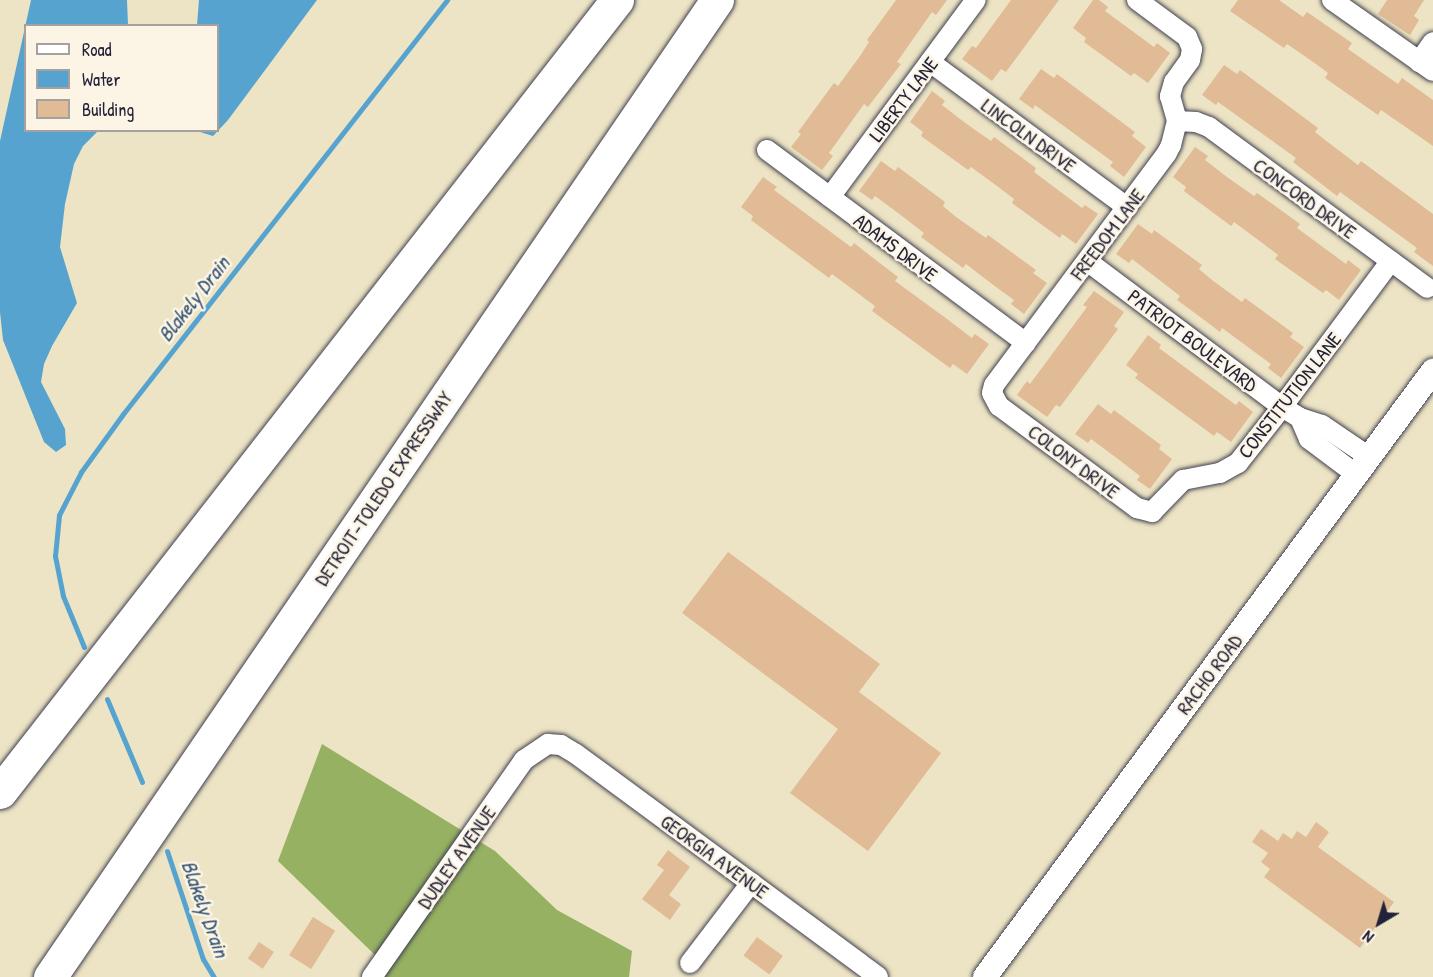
<!DOCTYPE html>
<style>
body{margin:0}
#map{position:relative;width:1433px;height:977px;overflow:hidden;background:#ece4c4;font-family:"Patrick Hand",sans-serif}
div>[style]{position:absolute}
.forest>*{inset:0;background:#96b162}
.water>*{inset:0;background:#57a3cf}
.stream>*{height:5px;margin:-2.5px;padding:0 2.5px;transform-origin:2.5px;border-radius:2.5px;background:#57a3cf}
.building>*{inset:0;background:#e1bb96;transform-origin:0 0}
.roads{filter:drop-shadow(0 0 2px #403f50) drop-shadow(0 0 2px #403f50)}
.minor>*{height:20px;margin:-10px;padding:0 10px;transform-origin:10px;border-radius:10px;background:#fff}
.tertiary>*{height:24px;margin:-12px;padding:0 12px;transform-origin:12px;border-radius:12px;background:#fff}
.motorway>*{height:33px;margin:-16.5px;padding:0 16.5px;transform-origin:16.5px;border-radius:16.5px;background:#fff}
span{translate:-50% -50%;white-space:nowrap;text-align:center;line-height:1.15;-webkit-text-stroke:5px #fcf5e5;paint-order:stroke}
.street-label{font-size:20px;color:#22223b}
.water-label{font-size:21px;color:#375676;font-style:italic}
.legend{position:absolute;left:24px;top:24px;width:195px;height:108px;box-sizing:border-box;background:#fcf5e5;border:2px solid #a5a1a1;margin:0;padding:8px 10px;list-style:none;font-size:18px;color:#22223b}
.legend li{display:flex;align-items:center;gap:12px;height:30px}
.legend b{width:30px;border:2px solid #a5a1a1}
.north{position:absolute;left:1349px;top:893px;width:60px;height:60px;-webkit-text-stroke:4px #fcf5e5;paint-order:stroke;rotate:218deg;font-size:16px;font-weight:700;line-height:24px;text-align:center;color:#22223b}
.north::after{content:'';display:block;margin:auto;width:21px;height:27px;background:#22223b;clip-path:polygon(50% 0,100% 100%,50% 72%,0 100%)}
</style>
<div id="map">
<div class="forest">
<i style="clip-path:polygon(322px 744px,495px 851px,557px 910px,632px 951px,629px 977px,363px 977px,375px 955px,278px 861px)"></i>
</div>
<div class="water">
<i style="clip-path:polygon(31px 0,127px 0,128px 25px,26px 26px,26px 130px,98px 131px,83px 146px,74px 164px,65px 204px,60px 247px,77px 303px,52px 346px,44px 364px,41px 382px,65px 429px,66px 445px,56px 452px,44px 442px,3px 340px,0 312px,0 141px,17px 64px)"></i>
<i style="clip-path:polygon(199px 0,317px 0,228px 120px,213px 136px,197px 131px,218px 130px,218px 26px,197px 25px)"></i>
</div>
<div class="stream">
<i style="left:84px;top:647px;width:55px;rotate:-112.4deg"></i>
<i style="left:63px;top:596px;width:41px;rotate:-101.3deg"></i>
<i style="left:55px;top:556px;width:41px;rotate:-84.4deg"></i>
<i style="left:59px;top:515px;width:48px;rotate:-62.9deg"></i>
<i style="left:81px;top:472px;width:72px;rotate:-54.1deg"></i>
<i style="left:123px;top:414px;width:526px;rotate:-51.95deg"></i>
<i style="left:107px;top:699px;width:90px;rotate:67.1deg"></i>
<i style="left:167px;top:851px;width:114px;rotate:71.6deg"></i>
<i style="left:203px;top:959px;width:21px;rotate:59deg"></i>
</div>
<div class="building">
<i style="clip-path:polygon(896px 0,947px 0,936px 15px,932px 12px,897px 62px,901px 64px,868px 107px,864px 104px,829px 153px,833px 156px,822px 170px,791px 147px,801px 134px,798px 132px,834px 83px,838px 86px,860px 56px,869px 42px,867px 40px)"></i>
<i style="clip-path:polygon(1011px 0,1059px 0,1006px 72px,1001px 69px,992px 81px,962px 59px,972px 46px,976px 48px)"></i>
<i style="clip-path:polygon(1093px 0,1099px 0,1108px 7px,1105px 11px,1154px 47px,1157px 43px,1170px 53px,1148px 83px,1134px 73px,1131px 76px,1084px 42px,1086px 38px,1073px 28px)"></i>
<i style="clip-path:polygon(1238px 0,1279px 0,1303px 17px,1307px 12px,1352px 43px,1348px 49px,1398px 84px,1402px 78px,1433px 100px,1433px 146px,1381px 110px,1378px 115px,1325px 78px,1328px 73px,1316px 64px,1287px 44px,1284px 48px,1230px 11px)"></i>
<i style="clip-path:polygon(1387px 0,1424px 0,1414px 16px,1419px 20px,1410px 35px,1378px 14px)"></i>
<i style="clip-path:polygon(1224px 65px,1237px 74px,1240px 70px,1318px 128px,1315px 132px,1329px 143px,1358px 165px,1361px 161px,1433px 214px,1433px 266px,1414px 252px,1417px 248px,1340px 192px,1337px 196px,1293px 162px,1296px 158px,1218px 102px,1216px 105px,1202px 95px)"></i>
<i style="clip-path:polygon(1041px 69px,1054px 78px,1057px 74px,1135px 132px,1132px 136px,1146px 147px,1124px 177px,1110px 166px,1113px 162px,1035px 105px,1033px 109px,1019px 99px)"></i>
<i style="clip-path:polygon(932px 91px,945px 101px,942px 105px,964px 122px,991px 141px,994px 137px,1036px 168px,1034px 172px,1082px 208px,1085px 205px,1098px 214px,1076px 244px,1062px 234px,1060px 238px,1012px 203px,1014px 199px,1001px 189px,971px 167px,968px 170px,921px 136px,923px 132px,910px 122px)"></i>
<i style="clip-path:polygon(1195px 147px,1208px 156px,1205px 160px,1227px 177px,1254px 196px,1257px 193px,1300px 224px,1297px 228px,1346px 264px,1348px 260px,1361px 270px,1339px 300px,1326px 290px,1323px 293px,1275px 259px,1278px 255px,1265px 245px,1234px 222px,1231px 226px,1184px 191px,1186px 187px,1173px 177px)"></i>
<i style="clip-path:polygon(881px 161px,895px 171px,898px 167px,945px 202px,943px 206px,956px 217px,986px 238px,988px 235px,1036px 270px,1033px 273px,1047px 283px,1024px 314px,1011px 304px,1014px 300px,992px 284px,966px 264px,963px 268px,921px 237px,924px 233px,902px 216px,875px 196px,872px 200px,859px 191px)"></i>
<i style="clip-path:polygon(763px 177px,777px 187px,774px 190px,851px 247px,854px 243px,868px 254px,898px 277px,895px 281px,947px 319px,972px 338px,975px 334px,989px 344px,967px 374px,953px 364px,950px 368px,872px 311px,875px 306px,832px 274px,829px 278px,751px 220px,753px 216px,741px 207px)"></i>
<i style="clip-path:polygon(1138px 224px,1152px 234px,1154px 230px,1202px 265px,1199px 269px,1212px 280px,1242px 302px,1245px 298px,1293px 333px,1290px 337px,1304px 347px,1281px 378px,1268px 368px,1271px 364px,1222px 328px,1220px 332px,1207px 322px,1177px 300px,1180px 296px,1158px 279px,1132px 259px,1129px 263px,1116px 254px)"></i>
<i style="clip-path:polygon(1094px 291px,1124px 312px,1114px 326px,1118px 329px,1060px 407px,1056px 405px,1047px 417px,1017px 395px,1027px 381px,1030px 384px,1087px 307px,1083px 305px)"></i>
<i style="clip-path:polygon(1148px 335px,1161px 345px,1159px 348px,1221px 394px,1236px 405px,1239px 401px,1253px 412px,1231px 442px,1217px 432px,1214px 436px,1135px 378px,1138px 374px,1126px 365px)"></i>
<i style="clip-path:polygon(1098px 404px,1111px 414px,1114px 410px,1161px 445px,1159px 449px,1172px 459px,1150px 489px,1137px 480px,1140px 476px,1118px 459px,1091px 439px,1088px 443px,1075px 434px)"></i>
<i style="clip-path:polygon(728px 552px,880px 664px,859px 692px,941px 753px,868px 851px,790px 793px,838px 729px,682px 613px)"></i>
<i style="clip-path:polygon(1316px 822px,1329px 832px,1318px 847px,1394px 902px,1360px 948px,1264px 877px,1270px 869px,1261px 862px,1268px 853px,1252px 842px,1261px 829px,1278px 841px,1283px 833px,1292px 839px,1297px 831px,1306px 837px)"></i>
<i style="clip-path:polygon(668px 850px,690px 867px,669px 895px,681px 904px,670px 920px,642px 899px,664px 870px,657px 865px)"></i>
<i style="left:313px;top:917px;width:26px;height:45px;rotate:32deg"></i>
<i style="left:757px;top:937px;width:32px;height:23px;rotate:36deg"></i>
<i style="left:259px;top:942px;width:18px;height:20px;rotate:34deg"></i>
</div>
<div class="roads">
<div class="minor">
<i style="left:1137px;top:0;width:62px;rotate:36.5deg"></i>
<i style="left:1187px;top:37px;width:13px;rotate:67deg"></i>
<i style="left:1192px;top:49px;width:11px;rotate:100deg"></i>
<i style="left:1190px;top:60px;width:27px;rotate:126deg"></i>
<i style="left:1174px;top:82px;width:15px;rotate:106deg"></i>
<i style="left:1170px;top:96px;width:26px;rotate:74deg"></i>
<i style="left:1177px;top:121px;width:25px;rotate:104deg"></i>
<i style="left:1171px;top:145px;width:9px;rotate:117deg"></i>
<i style="left:1167px;top:153px;width:289px;rotate:126.7deg"></i>
<i style="left:994px;top:385px;width:8px;rotate:104deg"></i>
<i style="left:992px;top:393px;width:15px;rotate:62deg"></i>
<i style="left:999px;top:406px;width:172px;rotate:36.5deg"></i>
<i style="left:1137px;top:508px;width:16px;rotate:15deg"></i>
<i style="left:1152px;top:512px;width:45px;rotate:-45.9deg"></i>
<i style="left:1183px;top:480px;width:38px;rotate:-11deg"></i>
<i style="left:1220px;top:473px;width:21px;rotate:-29deg"></i>
<i style="left:1238px;top:463px;width:71px;rotate:-51.8deg"></i>
<i style="left:1282px;top:407px;width:182px;rotate:-53.3deg"></i>
<i style="left:1332px;top:0;width:123px;rotate:35.1deg"></i>
<i style="left:930px;top:62px;width:245px;rotate:36.4deg"></i>
<i style="left:1419px;top:62px;width:24px;rotate:-55deg"></i>
<i style="left:1177px;top:121px;width:19px;rotate:3deg"></i>
<i style="left:1196px;top:122px;width:14px;rotate:21deg"></i>
<i style="left:1209px;top:127px;width:271px;rotate:36.4deg"></i>
<i style="left:767px;top:150px;width:323px;rotate:36.7deg"></i>
<i style="left:830px;top:197px;width:245px;rotate:-53.5deg"></i>
<i style="left:1087px;top:261px;width:244px;rotate:36.8deg"></i>
<i style="left:1282px;top:407px;width:21px;rotate:31deg"></i>
<i style="left:1300px;top:418px;width:23px;rotate:18deg"></i>
<i style="left:1322px;top:425px;width:57px;rotate:34.2deg"></i>
<i style="left:1300px;top:418px;width:23px;rotate:67deg"></i>
<i style="left:1309px;top:439px;width:60px;rotate:36.9deg"></i>
<i style="left:690px;top:963px;width:101px;rotate:-52.7deg"></i>
<i style="left:372px;top:977px;width:265px;rotate:-55deg"></i>
<i style="left:524px;top:760px;width:29px;rotate:-34deg"></i>
<i style="left:548px;top:744px;width:13px;rotate:4deg"></i>
<i style="left:561px;top:745px;width:17px;rotate:31deg"></i>
<i style="left:576px;top:754px;width:375px;rotate:36.4deg"></i>
</div>
<div class="tertiary">
<i style="left:985px;top:977px;width:754px;rotate:-53.53deg"></i>
</div>
<div class="motorway">
<i style="left:0;top:792px;width:1004px;rotate:-52.08deg"></i>
<i style="left:50px;top:977px;width:1183px;rotate:-55.68deg"></i>
</div>
</div>
<div class="street-label">
<span style="left:903px;top:99px;rotate:-53deg">LIBERTY LANE</span>
<span style="left:1029px;top:135px;rotate:36deg">LINCOLN DRIVE</span>
<span style="left:1305px;top:198px;rotate:36deg">CONCORD DRIVE</span>
<span style="left:1107px;top:234px;rotate:-53deg">FREEDOM LANE</span>
<span style="left:896px;top:247px;rotate:37deg">ADAMS DRIVE</span>
<span style="left:1193px;top:340px;rotate:37deg">PATRIOT BOULEVARD</span>
<span style="left:1289px;top:395px;rotate:-52deg">CONSTITUTION LANE</span>
<span style="left:1074px;top:461px;rotate:37deg">COLONY DRIVE</span>
<span style="left:383px;top:488px;rotate:-56deg">DETROIT-TOLEDO EXPRESSWAY</span>
<span style="left:1209px;top:674px;rotate:-53deg">RACHO ROAD</span>
<span style="left:715px;top:856px;rotate:36deg">GEORGIA AVENUE</span>
<span style="left:456px;top:857px;rotate:-55deg">DUDLEY AVENUE</span>
</div>
<div class="water-label">
<span style="left:194px;top:299px;rotate:-52deg">Blakely Drain</span>
<span style="left:205px;top:909px;rotate:70deg">Blakely Drain</span>
</div>
<ul class="legend">
<li><b style="height:8px;background:#fff"></b>Road</li>
<li><b style="height:16px;background:#57a3cf"></b>Water</li>
<li><b style="height:16px;background:#e1bb96"></b>Building</li>
</ul>
<div class="north">N</div>
</div>
